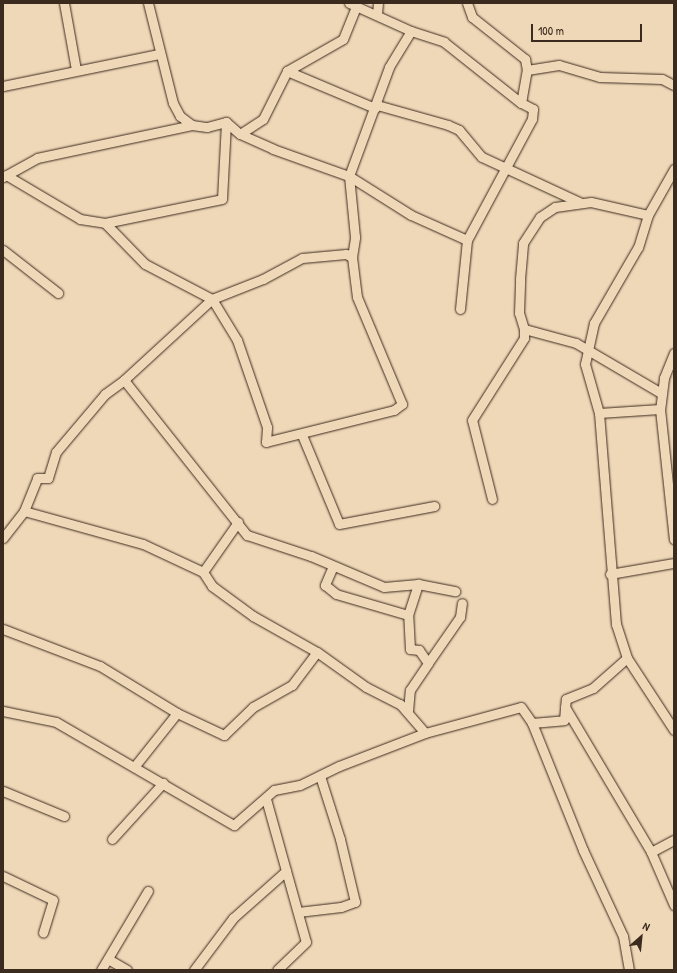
<!DOCTYPE html>
<style>
body{margin:0}
#map{position:relative;width:677px;height:973px;overflow:hidden;background:#efd8b8;font-family:"Patrick Hand",sans-serif}
div>[style]{position:absolute}
.roads{filter:drop-shadow(0 0 1px #3b2a1e) drop-shadow(0 0 1px #3b2a1e)}
.street>*{height:9px;margin:-4.5px;padding:0 4.5px;transform-origin:4.5px;border-radius:4.5px;background:#efd8b8}
span{translate:-50% -50%;white-space:nowrap;text-align:center;line-height:1.15;-webkit-text-stroke:3px #efd8b8;paint-order:stroke}
.frame{position:absolute;inset:0;border:4px solid #3b2a1e;pointer-events:none}
.north{position:absolute;left:621px;top:917px;width:40px;height:40px;-webkit-text-stroke:3px #efd8b8;paint-order:stroke;rotate:27deg;font-size:11px;font-weight:700;line-height:16px;text-align:center;color:#3b2a1e}
.north::after{content:'';display:block;margin:auto;width:14px;height:18px;background:#3b2a1e;clip-path:polygon(50% 0,100% 100%,50% 72%,0 100%)}
.scale{position:absolute;left:531px;top:24px;width:111px;height:18px;box-sizing:border-box;border:2px solid #3b2a1e;border-top:0;padding-left:5px;font-size:12px;line-height:14px;white-space:nowrap;color:#3b2a1e;-webkit-text-stroke:3px #efd8b8;paint-order:stroke}
</style>
<div id="map">
<div class="roads">
<div class="street">
<i style="left:64px;top:3px;width:68px;rotate:79.8deg"></i>
<i style="left:148px;top:3px;width:103px;rotate:76deg"></i>
<i style="left:173px;top:103px;width:15px;rotate:62deg"></i>
<i style="left:180px;top:116px;width:15px;rotate:37deg"></i>
<i style="left:192px;top:125px;width:15px;rotate:8deg"></i>
<i style="left:207px;top:127px;width:20px;rotate:-15deg"></i>
<i style="left:226px;top:122px;width:18px;rotate:41deg"></i>
<i style="left:240px;top:134px;width:36px;rotate:24deg"></i>
<i style="left:273px;top:149px;width:81px;rotate:19.6deg"></i>
<i style="left:349px;top:176px;width:73px;rotate:32.2deg"></i>
<i style="left:411px;top:215px;width:61px;rotate:24.1deg"></i>
<i style="left:349px;top:3px;width:68px;rotate:24.3deg"></i>
<i style="left:467px;top:3px;width:15px;rotate:70deg"></i>
<i style="left:472px;top:17px;width:68px;rotate:38.4deg"></i>
<i style="left:525px;top:59px;width:11px;rotate:80deg"></i>
<i style="left:377px;top:14px;width:11px;rotate:-85deg"></i>
<i style="left:287px;top:71px;width:95px;rotate:22.8deg"></i>
<i style="left:375px;top:108px;width:4px;rotate:-56deg"></i>
<i style="left:377px;top:105px;width:74px;rotate:15.7deg"></i>
<i style="left:448px;top:125px;width:12px;rotate:24deg"></i>
<i style="left:459px;top:130px;width:35px;rotate:50deg"></i>
<i style="left:482px;top:157px;width:107px;rotate:24.9deg"></i>
<i style="left:3px;top:86px;width:159px;rotate:-11.6deg"></i>
<i style="left:240px;top:134px;width:27px;rotate:-33deg"></i>
<i style="left:263px;top:119px;width:54px;rotate:-63.4deg"></i>
<i style="left:287px;top:71px;width:64px;rotate:-29.7deg"></i>
<i style="left:343px;top:39px;width:35px;rotate:-68deg"></i>
<i style="left:6px;top:175px;width:86px;rotate:30.7deg"></i>
<i style="left:80px;top:219px;width:25px;rotate:9deg"></i>
<i style="left:105px;top:223px;width:119px;rotate:-11.6deg"></i>
<i style="left:222px;top:199px;width:77px;rotate:-87deg"></i>
<i style="left:3px;top:177px;width:39px;rotate:-29deg"></i>
<i style="left:37px;top:158px;width:158px;rotate:-12deg"></i>
<i style="left:648px;top:215px;width:34px;rotate:107deg"></i>
<i style="left:638px;top:247px;width:88px;rotate:120.1deg"></i>
<i style="left:594px;top:323px;width:42px;rotate:102.4deg"></i>
<i style="left:585px;top:364px;width:51px;rotate:74.1deg"></i>
<i style="left:599px;top:413px;width:212px;rotate:85.4deg"></i>
<i style="left:616px;top:624px;width:36px;rotate:72deg"></i>
<i style="left:627px;top:658px;width:86px;rotate:56.9deg"></i>
<i style="left:105px;top:223px;width:57px;rotate:45.7deg"></i>
<i style="left:145px;top:264px;width:76px;rotate:27.6deg"></i>
<i style="left:212px;top:299px;width:120px;rotate:137.4deg"></i>
<i style="left:3px;top:250px;width:70px;rotate:38deg"></i>
<i style="left:352px;top:257px;width:40px;rotate:82.9deg"></i>
<i style="left:357px;top:297px;width:116px;rotate:67.2deg"></i>
<i style="left:402px;top:404px;width:10px;rotate:143deg"></i>
<i style="left:394px;top:410px;width:132px;rotate:166deg"></i>
<i style="left:266px;top:442px;width:15px;rotate:-86deg"></i>
<i style="left:267px;top:427px;width:92px;rotate:-109deg"></i>
<i style="left:237px;top:340px;width:48px;rotate:-121.4deg"></i>
<i style="left:212px;top:299px;width:55px;rotate:-21.4deg"></i>
<i style="left:263px;top:279px;width:44px;rotate:-28.3deg"></i>
<i style="left:302px;top:258px;width:44px;rotate:-5.2deg"></i>
<i style="left:346px;top:254px;width:7px;rotate:27deg"></i>
<i style="left:352px;top:257px;width:20px;rotate:-81deg"></i>
<i style="left:355px;top:237px;width:61px;rotate:-95.6deg"></i>
<i style="left:349px;top:176px;width:116px;rotate:-69.8deg"></i>
<i style="left:389px;top:67px;width:42px;rotate:-58.6deg"></i>
<i style="left:411px;top:31px;width:35px;rotate:18deg"></i>
<i style="left:444px;top:42px;width:98px;rotate:38.4deg"></i>
<i style="left:521px;top:103px;width:34px;rotate:-80deg"></i>
<i style="left:527px;top:70px;width:32px;rotate:-9deg"></i>
<i style="left:559px;top:65px;width:43px;rotate:16.3deg"></i>
<i style="left:600px;top:77px;width:62px;rotate:1.8deg"></i>
<i style="left:662px;top:79px;width:13px;rotate:27deg"></i>
<i style="left:460px;top:309px;width:69px;rotate:-84.2deg"></i>
<i style="left:467px;top:240px;width:137px;rotate:-61.8deg"></i>
<i style="left:532px;top:119px;width:10px;rotate:-84deg"></i>
<i style="left:533px;top:109px;width:13px;rotate:-153deg"></i>
<i style="left:674px;top:353px;width:27px;rotate:112deg"></i>
<i style="left:664px;top:378px;width:31px;rotate:97deg"></i>
<i style="left:660px;top:409px;width:131px;rotate:83.9deg"></i>
<i style="left:661px;top:393px;width:99px;rotate:-149.5deg"></i>
<i style="left:576px;top:343px;width:54px;rotate:-164.9deg"></i>
<i style="left:524px;top:329px;width:17px;rotate:-107deg"></i>
<i style="left:519px;top:313px;width:34px;rotate:-88deg"></i>
<i style="left:520px;top:279px;width:36px;rotate:-85deg"></i>
<i style="left:523px;top:243px;width:31px;rotate:-57deg"></i>
<i style="left:540px;top:217px;width:18px;rotate:-34deg"></i>
<i style="left:555px;top:207px;width:36px;rotate:-8deg"></i>
<i style="left:591px;top:202px;width:58px;rotate:12.8deg"></i>
<i style="left:648px;top:215px;width:53px;rotate:-60.5deg"></i>
<i style="left:599px;top:413px;width:61px;rotate:-3.8deg"></i>
<i style="left:302px;top:435px;width:96px;rotate:67.4deg"></i>
<i style="left:339px;top:524px;width:97px;rotate:-10.7deg"></i>
<i style="left:492px;top:499px;width:81px;rotate:-104.2deg"></i>
<i style="left:472px;top:420px;width:97px;rotate:-57.6deg"></i>
<i style="left:524px;top:338px;width:9px;rotate:-90deg"></i>
<i style="left:24px;top:511px;width:35px;rotate:-68deg"></i>
<i style="left:37px;top:478px;width:11px"></i>
<i style="left:48px;top:478px;width:27px;rotate:-73deg"></i>
<i style="left:56px;top:452px;width:76px;rotate:-49.8deg"></i>
<i style="left:105px;top:394px;width:24px;rotate:-36deg"></i>
<i style="left:124px;top:380px;width:198px;rotate:51.6deg"></i>
<i style="left:247px;top:535px;width:67px;rotate:18.2deg"></i>
<i style="left:311px;top:556px;width:79px;rotate:23deg"></i>
<i style="left:384px;top:587px;width:34px;rotate:-5deg"></i>
<i style="left:418px;top:584px;width:38px;rotate:11deg"></i>
<i style="left:3px;top:538px;width:34px;rotate:-52deg"></i>
<i style="left:24px;top:511px;width:123px;rotate:15.5deg"></i>
<i style="left:143px;top:544px;width:66px;rotate:25deg"></i>
<i style="left:203px;top:572px;width:17px;rotate:57deg"></i>
<i style="left:212px;top:586px;width:51px;rotate:36.2deg"></i>
<i style="left:253px;top:616px;width:73px;rotate:29.4deg"></i>
<i style="left:317px;top:652px;width:60px;rotate:35.5deg"></i>
<i style="left:366px;top:687px;width:38px;rotate:27deg"></i>
<i style="left:400px;top:704px;width:38px;rotate:49deg"></i>
<i style="left:333px;top:566px;width:21px;rotate:113deg"></i>
<i style="left:325px;top:585px;width:14px;rotate:39deg"></i>
<i style="left:336px;top:594px;width:75px;rotate:16.3deg"></i>
<i style="left:203px;top:572px;width:61px;rotate:-55deg"></i>
<i style="left:610px;top:574px;width:65px;rotate:-9.8deg"></i>
<i style="left:3px;top:629px;width:104px;rotate:20.9deg"></i>
<i style="left:100px;top:666px;width:90px;rotate:31.4deg"></i>
<i style="left:177px;top:713px;width:52px;rotate:25.1deg"></i>
<i style="left:224px;top:735px;width:40px;rotate:-44deg"></i>
<i style="left:253px;top:707px;width:45px;rotate:-29.4deg"></i>
<i style="left:292px;top:685px;width:41px;rotate:-52.9deg"></i>
<i style="left:428px;top:663px;width:56px;rotate:-55.2deg"></i>
<i style="left:460px;top:617px;width:14px;rotate:-82deg"></i>
<i style="left:565px;top:707px;width:169px;rotate:59.3deg"></i>
<i style="left:651px;top:852px;width:58px;rotate:66.5deg"></i>
<i style="left:3px;top:711px;width:54px;rotate:11.7deg"></i>
<i style="left:56px;top:722px;width:206px;rotate:30.1deg"></i>
<i style="left:234px;top:825px;width:53px;rotate:-41.2deg"></i>
<i style="left:274px;top:790px;width:26px;rotate:-11deg"></i>
<i style="left:300px;top:785px;width:43px;rotate:-26deg"></i>
<i style="left:339px;top:766px;width:92px;rotate:-21deg"></i>
<i style="left:425px;top:733px;width:99px;rotate:-15.2deg"></i>
<i style="left:521px;top:707px;width:19px;rotate:55deg"></i>
<i style="left:532px;top:723px;width:32px;rotate:-5deg"></i>
<i style="left:564px;top:720px;width:21px;rotate:-85deg"></i>
<i style="left:566px;top:699px;width:29px;rotate:-22deg"></i>
<i style="left:593px;top:688px;width:45px;rotate:-41.4deg"></i>
<i style="left:408px;top:711px;width:21px;rotate:-85deg"></i>
<i style="left:410px;top:690px;width:32px;rotate:-56deg"></i>
<i style="left:428px;top:663px;width:16px;rotate:-125deg"></i>
<i style="left:419px;top:650px;width:9px;rotate:-174deg"></i>
<i style="left:410px;top:649px;width:34px;rotate:-93deg"></i>
<i style="left:408px;top:615px;width:33px;rotate:-72deg"></i>
<i style="left:532px;top:723px;width:137px;rotate:68.1deg"></i>
<i style="left:583px;top:850px;width:95px;rotate:65.1deg"></i>
<i style="left:623px;top:936px;width:35px;rotate:80deg"></i>
<i style="left:134px;top:767px;width:69px;rotate:-51.5deg"></i>
<i style="left:3px;top:791px;width:66px;rotate:22.3deg"></i>
<i style="left:266px;top:799px;width:148px;rotate:74.4deg"></i>
<i style="left:306px;top:942px;width:40px;rotate:136deg"></i>
<i style="left:112px;top:839px;width:76px;rotate:-47.7deg"></i>
<i style="left:651px;top:852px;width:26px;rotate:-28deg"></i>
<i style="left:3px;top:876px;width:55px;rotate:25.6deg"></i>
<i style="left:53px;top:900px;width:34px;rotate:107deg"></i>
<i style="left:298px;top:912px;width:43px;rotate:-6.6deg"></i>
<i style="left:341px;top:907px;width:15px;rotate:-20deg"></i>
<i style="left:355px;top:902px;width:65px;rotate:-103.4deg"></i>
<i style="left:340px;top:839px;width:66px;rotate:-107.6deg"></i>
<i style="left:108px;top:959px;width:22px;rotate:30deg"></i>
<i style="left:101px;top:970px;width:92px;rotate:-59.3deg"></i>
<i style="left:194px;top:970px;width:65px;rotate:-53.1deg"></i>
<i style="left:233px;top:918px;width:71px;rotate:-41.6deg"></i>
</div>
</div>
<div class="frame"></div>
<div class="north">N</div>
<div class="scale">100 m</div>
</div>
